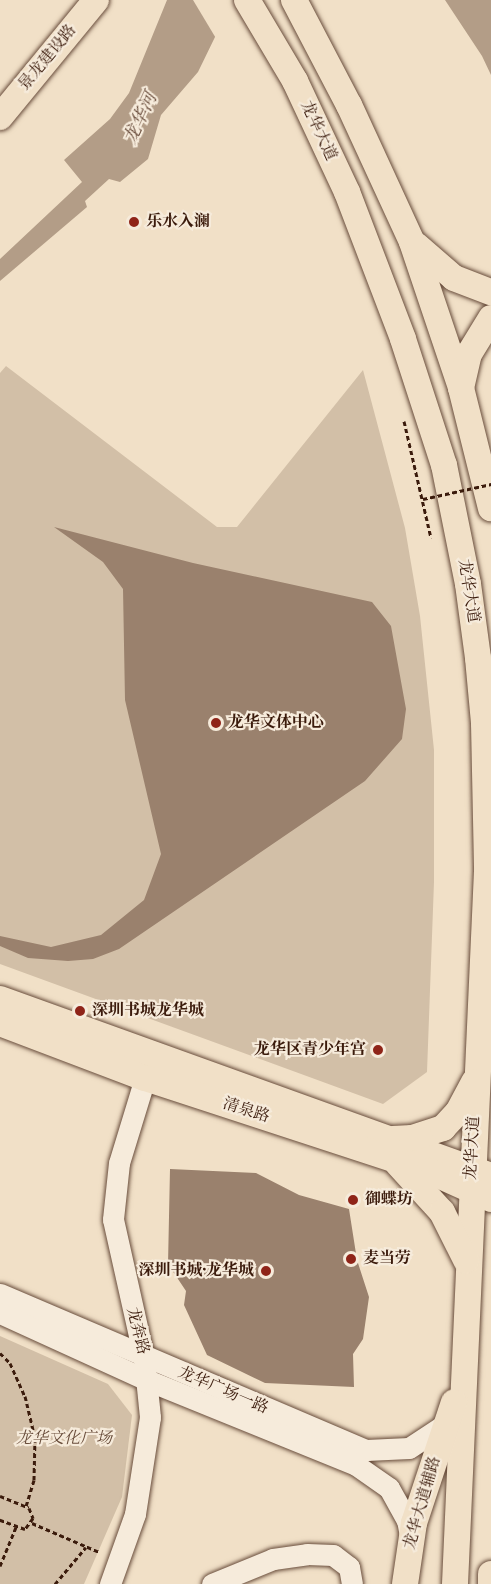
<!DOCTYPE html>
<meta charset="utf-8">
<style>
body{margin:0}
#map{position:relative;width:491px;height:1584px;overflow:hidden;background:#f1e0c7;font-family:"IM FELL English","Noto Serif SC",serif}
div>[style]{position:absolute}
.green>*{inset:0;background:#d2bfa7}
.water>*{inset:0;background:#b39d87}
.pier>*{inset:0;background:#f1e0c7}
.building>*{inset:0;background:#9a816d}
.path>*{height:3px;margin-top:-1.5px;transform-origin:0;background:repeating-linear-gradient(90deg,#3b1b0c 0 4.5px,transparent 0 7.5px)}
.roads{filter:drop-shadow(0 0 2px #684c3b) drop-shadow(0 0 2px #684c3b)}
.minor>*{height:21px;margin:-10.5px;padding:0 10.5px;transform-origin:10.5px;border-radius:10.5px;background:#f6ebdb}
.major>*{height:26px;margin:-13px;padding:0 13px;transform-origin:13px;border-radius:13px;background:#f1e0c7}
.path-bridge>*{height:3px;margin-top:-1.5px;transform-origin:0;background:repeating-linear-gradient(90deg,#3b1b0c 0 4.5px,transparent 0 7.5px)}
.dots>*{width:16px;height:16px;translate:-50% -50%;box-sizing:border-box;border:3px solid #f6ebdb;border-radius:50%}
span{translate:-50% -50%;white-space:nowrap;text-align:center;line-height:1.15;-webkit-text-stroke:4.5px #f6ebdb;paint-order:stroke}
.street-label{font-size:16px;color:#3b1b0c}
.poi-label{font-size:16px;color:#3b1b0c;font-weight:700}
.left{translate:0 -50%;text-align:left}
.right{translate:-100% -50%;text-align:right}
.park-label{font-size:16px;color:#684c3a;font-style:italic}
.water-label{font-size:18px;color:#654837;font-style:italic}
</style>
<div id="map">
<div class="green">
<i style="clip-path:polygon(6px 366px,217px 527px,237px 527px,363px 370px,405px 528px,420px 616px,434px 750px,434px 882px,427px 1072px,383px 1104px,0 964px,0 373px)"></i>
<i style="clip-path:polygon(0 1336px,108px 1384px,132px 1415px,122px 1497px,84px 1584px,0 1584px)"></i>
</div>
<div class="water">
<i style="clip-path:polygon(167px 0,233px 0,198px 72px,161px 115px,148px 159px,120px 182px,109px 179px,85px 201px,87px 207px,0 281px,0 259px,82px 182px,64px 160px,110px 119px,129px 93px)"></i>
<i style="clip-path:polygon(445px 0,491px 0,491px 75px,482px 56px)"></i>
</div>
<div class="pier">
<i style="clip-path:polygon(193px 0,236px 0,217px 40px)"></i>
</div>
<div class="building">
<i style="clip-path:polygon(54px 527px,193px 563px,372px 602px,391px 626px,406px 709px,402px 739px,365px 781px,119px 949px,93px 959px,68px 961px,28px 958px,0 946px,0 936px,51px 947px,101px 935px,144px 900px,161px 854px,125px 700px,123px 589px,103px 562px)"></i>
<i style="clip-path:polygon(170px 1169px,256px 1173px,299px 1195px,349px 1209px,357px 1260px,369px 1297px,363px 1339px,353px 1354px,354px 1387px,265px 1383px,207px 1355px,184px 1305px,186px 1291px,168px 1264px)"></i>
</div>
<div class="path">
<i style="left:404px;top:421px;width:120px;rotate:77deg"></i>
<i style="left:0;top:1353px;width:14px;rotate:45deg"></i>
<i style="left:10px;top:1363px;width:36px;rotate:66deg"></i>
<i style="left:25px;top:1396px;width:43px;rotate:76.6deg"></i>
<i style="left:35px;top:1438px;width:42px;rotate:91.4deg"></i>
<i style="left:34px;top:1480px;width:28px;rotate:107deg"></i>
<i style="left:0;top:1496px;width:31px;rotate:22deg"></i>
<i style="left:29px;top:1508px;width:11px;rotate:68deg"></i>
<i style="left:33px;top:1518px;width:14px;rotate:126deg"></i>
<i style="left:25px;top:1529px;width:27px;rotate:-160deg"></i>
<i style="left:32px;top:1523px;width:73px;rotate:23.4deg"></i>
<i style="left:0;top:1566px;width:42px;rotate:-67.7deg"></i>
<i style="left:55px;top:1584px;width:48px;rotate:-50deg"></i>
</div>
<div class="roads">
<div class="minor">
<i style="left:0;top:1294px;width:398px;rotate:23.1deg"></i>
<i style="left:366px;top:1450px;width:43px;rotate:-2.7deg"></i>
<i style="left:409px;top:1448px;width:45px;rotate:-33.3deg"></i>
<i style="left:0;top:1313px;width:162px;rotate:24.5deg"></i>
<i style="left:147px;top:1380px;width:226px;rotate:22.1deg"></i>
<i style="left:356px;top:1465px;width:40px;rotate:34.9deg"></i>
<i style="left:389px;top:1488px;width:37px;rotate:61deg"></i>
<i style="left:407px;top:1520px;width:20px;rotate:79deg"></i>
<i style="left:110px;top:1584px;width:74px;rotate:-70.3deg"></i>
<i style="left:135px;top:1514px;width:98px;rotate:-81.2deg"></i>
<i style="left:150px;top:1417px;width:59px;rotate:-95.8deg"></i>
<i style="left:144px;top:1358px;width:142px;rotate:-102.6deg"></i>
<i style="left:113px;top:1219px;width:56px;rotate:-83.9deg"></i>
<i style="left:119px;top:1163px;width:89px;rotate:-73deg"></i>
<i style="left:212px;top:1584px;width:66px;rotate:-22.3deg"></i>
<i style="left:273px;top:1559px;width:34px;rotate:-8deg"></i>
<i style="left:307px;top:1554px;width:26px;rotate:2deg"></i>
<i style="left:333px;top:1555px;width:20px;rotate:37deg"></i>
<i style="left:349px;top:1567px;width:17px;rotate:80deg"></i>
</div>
<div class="major">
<i style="left:247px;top:0;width:94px;rotate:59.3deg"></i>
<i style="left:295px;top:81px;width:123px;rotate:64.9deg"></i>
<i style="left:347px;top:192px;width:157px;rotate:69.1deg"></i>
<i style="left:403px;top:339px;width:133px;rotate:72deg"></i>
<i style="left:444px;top:465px;width:121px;rotate:78.6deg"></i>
<i style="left:468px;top:584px;width:75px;rotate:82.3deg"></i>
<i style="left:478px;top:658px;width:65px;rotate:84.7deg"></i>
<i style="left:484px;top:723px;width:148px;rotate:88.8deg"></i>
<i style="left:487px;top:871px;width:714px;rotate:92.57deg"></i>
<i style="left:294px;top:0;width:119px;rotate:62.4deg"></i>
<i style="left:349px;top:105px;width:151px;rotate:65.3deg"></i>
<i style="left:412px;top:242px;width:154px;rotate:71.4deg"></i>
<i style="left:461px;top:388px;width:124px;rotate:76deg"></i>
<i style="left:0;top:117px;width:151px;rotate:-50.6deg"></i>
<i style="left:416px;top:245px;width:50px;rotate:41deg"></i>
<i style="left:454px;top:278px;width:40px;rotate:21deg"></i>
<i style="left:461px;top:388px;width:35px;rotate:-77deg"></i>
<i style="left:469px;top:354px;width:42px;rotate:-58.6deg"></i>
<i style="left:0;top:999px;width:522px;rotate:19.82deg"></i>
<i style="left:0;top:1023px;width:155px;rotate:20.8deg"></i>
<i style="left:145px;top:1078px;width:299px;rotate:18.1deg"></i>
<i style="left:429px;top:1171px;width:68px;rotate:24.3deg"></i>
<i style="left:393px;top:1139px;width:19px;rotate:-3deg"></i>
<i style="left:412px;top:1138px;width:33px;rotate:-18deg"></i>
<i style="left:443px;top:1128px;width:22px;rotate:-47deg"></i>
<i style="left:458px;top:1112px;width:34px;rotate:-62deg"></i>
<i style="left:398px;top:1164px;width:65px;rotate:47.5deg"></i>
<i style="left:442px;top:1212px;width:54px;rotate:63.4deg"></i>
<i style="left:405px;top:1584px;width:62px;rotate:-81.6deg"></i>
<i style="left:414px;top:1523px;width:127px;rotate:-71.7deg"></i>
<i style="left:491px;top:1584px;width:10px;rotate:-90deg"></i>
</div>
</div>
<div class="path-bridge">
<i style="left:423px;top:499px;width:70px;rotate:-12.4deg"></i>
</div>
<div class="dots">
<i style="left:134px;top:222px;background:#8f2418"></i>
<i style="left:216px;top:723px;background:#8f2418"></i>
<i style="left:80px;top:1011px;background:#8f2418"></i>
<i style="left:378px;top:1050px;background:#8f2418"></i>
<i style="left:353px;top:1200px;background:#8f2418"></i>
<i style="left:351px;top:1259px;background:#8f2418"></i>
<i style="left:266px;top:1271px;background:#8f2418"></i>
</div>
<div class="street-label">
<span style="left:48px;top:58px;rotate:-50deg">景龙建设路</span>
<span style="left:318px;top:131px;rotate:65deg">龙华大道</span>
<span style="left:468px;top:591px;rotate:81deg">龙华大道</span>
<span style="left:246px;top:1111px;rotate:18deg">清泉路</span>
<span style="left:473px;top:1148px;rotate:-87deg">龙华大道</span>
<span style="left:137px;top:1331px;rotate:76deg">龙奔路</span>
<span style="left:223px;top:1391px;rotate:23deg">龙华广场一路</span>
<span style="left:423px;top:1503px;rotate:-74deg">龙华大道辅路</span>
</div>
<div class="poi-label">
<span class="left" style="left:146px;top:222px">乐水入澜</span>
<span class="left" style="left:228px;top:723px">龙华文体中心</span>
<span class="left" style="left:92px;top:1011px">深圳书城龙华城</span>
<span class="right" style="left:366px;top:1050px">龙华区青少年宫</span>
<span class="left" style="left:365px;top:1200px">御蝶坊</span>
<span class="left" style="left:363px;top:1259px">麦当劳</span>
<span class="right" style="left:254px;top:1271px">深圳书城·龙华城</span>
</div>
<div class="park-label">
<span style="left:64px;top:1439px">龙华文化广场</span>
</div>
<div class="water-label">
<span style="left:142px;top:119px;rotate:-65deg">龙华河</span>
</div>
</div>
